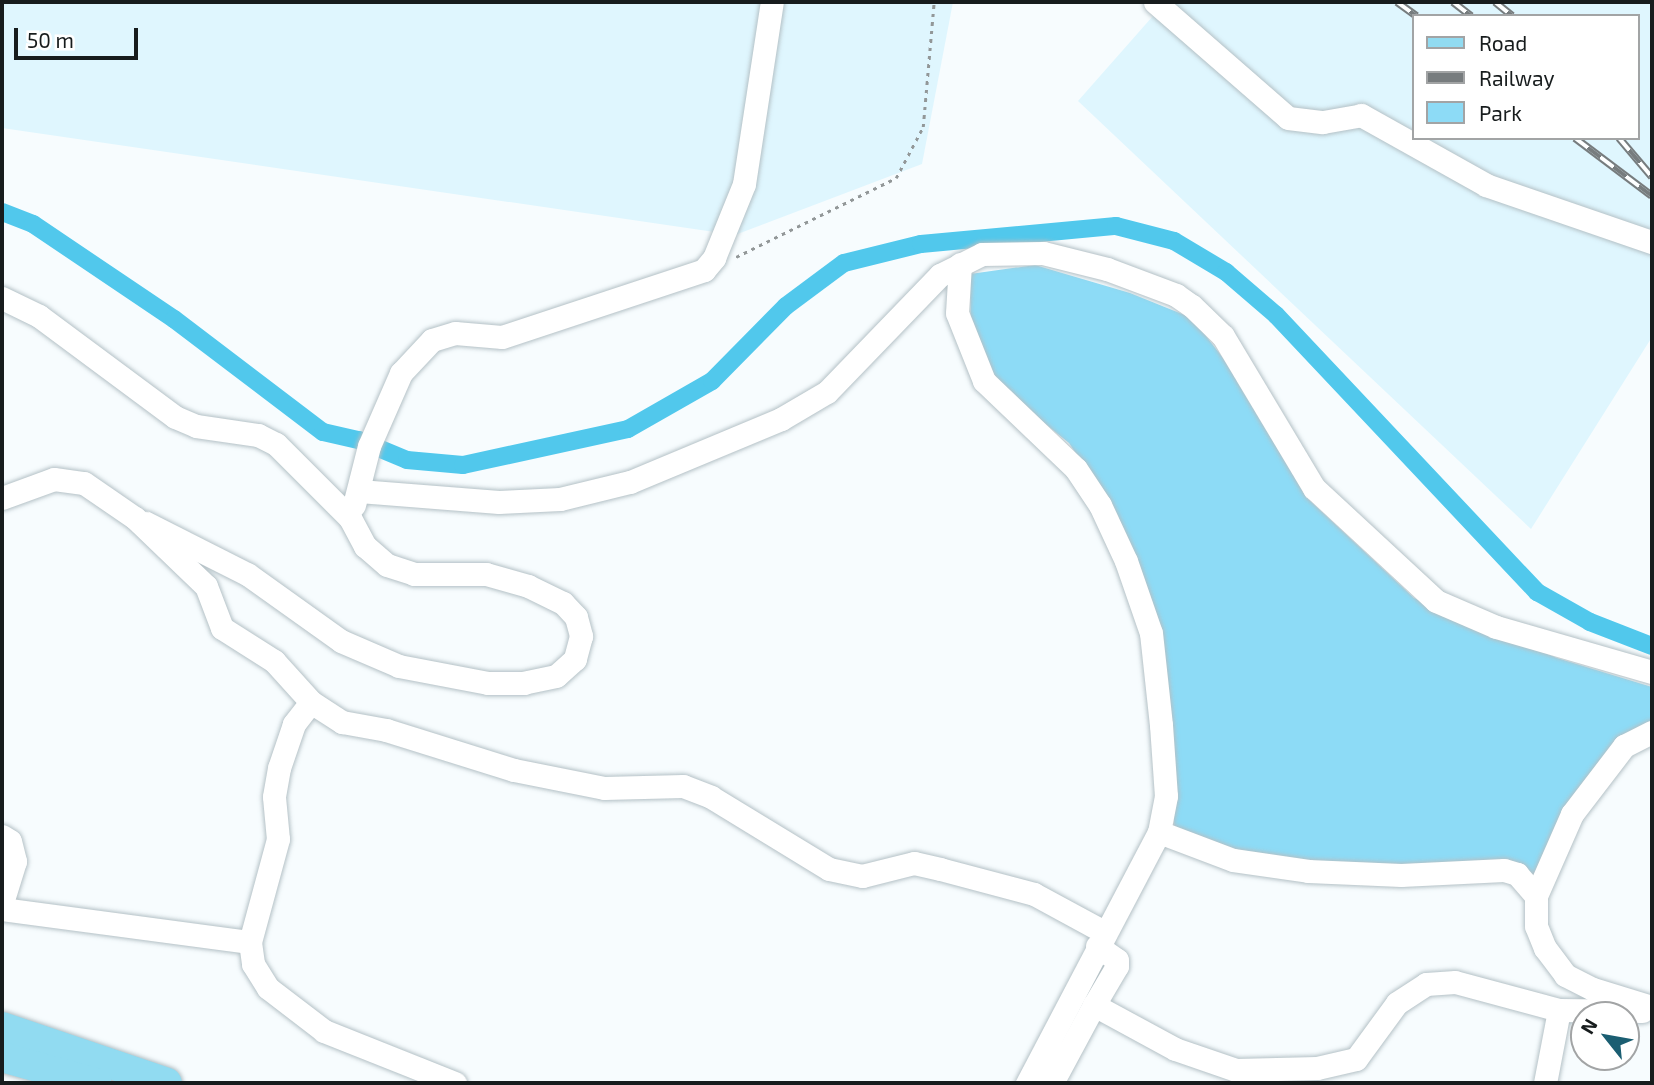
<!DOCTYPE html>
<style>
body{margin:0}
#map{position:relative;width:1654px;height:1085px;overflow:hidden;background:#f7fcfe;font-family:"Exo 2",sans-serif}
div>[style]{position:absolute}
.built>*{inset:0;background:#dff6fe}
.green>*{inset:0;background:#8ddbf6}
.canal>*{height:18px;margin:-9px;padding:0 9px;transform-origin:9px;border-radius:9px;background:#51c8ec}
.path>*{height:2.5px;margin-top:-1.25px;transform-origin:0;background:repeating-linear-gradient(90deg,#929798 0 3.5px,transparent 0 8.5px)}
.roads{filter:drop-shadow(0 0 2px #b4c1c6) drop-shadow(0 0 2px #b4c1c6)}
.minor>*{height:23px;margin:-11.5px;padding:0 11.5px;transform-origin:11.5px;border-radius:11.5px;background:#fff}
.major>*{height:30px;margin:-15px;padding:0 15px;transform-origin:15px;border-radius:15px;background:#91dbf1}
.rail>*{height:8px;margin-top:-4px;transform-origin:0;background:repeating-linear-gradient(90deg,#fff 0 16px,#777c7e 0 32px);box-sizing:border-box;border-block:2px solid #777c7e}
span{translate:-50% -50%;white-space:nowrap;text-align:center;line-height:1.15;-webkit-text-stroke:7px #fff;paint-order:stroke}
.frame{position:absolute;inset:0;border:4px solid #171c1d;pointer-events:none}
.legend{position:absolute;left:1412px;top:14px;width:228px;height:126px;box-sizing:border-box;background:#fff;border:2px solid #a2a4a5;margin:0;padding:9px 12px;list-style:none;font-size:21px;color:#171c1d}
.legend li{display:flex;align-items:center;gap:14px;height:35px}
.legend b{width:35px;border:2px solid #a2a4a5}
.north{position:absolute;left:1570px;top:1001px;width:70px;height:70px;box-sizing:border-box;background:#fff;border:2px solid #a2a4a5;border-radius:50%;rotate:301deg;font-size:19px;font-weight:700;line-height:28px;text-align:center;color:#171c1d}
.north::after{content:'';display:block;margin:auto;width:24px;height:32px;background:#1b5e72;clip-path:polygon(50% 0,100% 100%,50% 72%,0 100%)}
.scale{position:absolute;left:14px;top:28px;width:124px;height:32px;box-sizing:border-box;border:4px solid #171c1d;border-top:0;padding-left:9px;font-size:21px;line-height:24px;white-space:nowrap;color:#171c1d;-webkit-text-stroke:5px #fff;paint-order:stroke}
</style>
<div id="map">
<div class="built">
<i style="clip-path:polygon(2px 2px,953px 2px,922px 164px,735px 235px,2px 128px)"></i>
<i style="clip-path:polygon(evenodd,1153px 2px,1652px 2px,1652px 337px,1531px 529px,1078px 101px,1160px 8px,1153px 2px,1414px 16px,1638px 16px,1638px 138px,1414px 138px,1414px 16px)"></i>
</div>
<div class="green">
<i style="clip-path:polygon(1035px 265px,1130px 293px,1192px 318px,1240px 380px,1306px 497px,1414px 598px,1557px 658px,1652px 687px,1652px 727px,1625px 738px,1538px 885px,1233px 856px,1175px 833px,1160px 650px,1115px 512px,1069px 443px,1005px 391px,971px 340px,970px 274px)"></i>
</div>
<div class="canal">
<i style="left:2px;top:212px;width:33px;rotate:21deg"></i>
<i style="left:33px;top:224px;width:170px;rotate:34deg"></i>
<i style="left:174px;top:319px;width:187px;rotate:37.2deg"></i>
<i style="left:323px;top:432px;width:37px;rotate:13deg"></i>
<i style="left:359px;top:440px;width:52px;rotate:22.6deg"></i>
<i style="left:407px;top:460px;width:56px;rotate:5.1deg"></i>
<i style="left:463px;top:465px;width:169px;rotate:-12.3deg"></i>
<i style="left:628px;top:429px;width:97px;rotate:-29.7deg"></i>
<i style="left:712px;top:381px;width:105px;rotate:-45.4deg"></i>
<i style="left:786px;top:306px;width:72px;rotate:-36.6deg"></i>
<i style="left:844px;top:263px;width:79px;rotate:-13.9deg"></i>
<i style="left:921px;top:244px;width:196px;rotate:-5.3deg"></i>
<i style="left:1116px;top:226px;width:60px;rotate:14.5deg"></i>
<i style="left:1174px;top:241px;width:61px;rotate:30.8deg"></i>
<i style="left:1226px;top:272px;width:66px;rotate:40.7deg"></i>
<i style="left:1276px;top:315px;width:381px;rotate:46.7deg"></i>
<i style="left:1537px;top:592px;width:61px;rotate:29.5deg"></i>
<i style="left:1590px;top:622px;width:66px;rotate:21.2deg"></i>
</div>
<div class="path">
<i style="left:736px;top:257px;width:178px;rotate:-26.3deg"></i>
<i style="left:896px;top:178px;width:58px;rotate:-62.1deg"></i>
<i style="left:923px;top:127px;width:125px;rotate:-85deg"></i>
</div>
<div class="roads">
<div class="minor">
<i style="left:1155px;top:2px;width:176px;rotate:41.1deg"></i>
<i style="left:1288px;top:118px;width:35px;rotate:7deg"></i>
<i style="left:1323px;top:122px;width:39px;rotate:-10deg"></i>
<i style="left:1361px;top:115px;width:143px;rotate:29.2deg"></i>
<i style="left:1486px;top:185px;width:176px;rotate:19deg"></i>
<i style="left:960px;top:264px;width:49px;rotate:93.5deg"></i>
<i style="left:957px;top:313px;width:73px;rotate:68.3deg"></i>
<i style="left:984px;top:381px;width:127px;rotate:43.7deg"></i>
<i style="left:1076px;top:469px;width:43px;rotate:56.3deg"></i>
<i style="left:1100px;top:505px;width:62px;rotate:65.1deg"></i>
<i style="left:1126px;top:561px;width:76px;rotate:70.9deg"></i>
<i style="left:1151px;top:633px;width:93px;rotate:83.8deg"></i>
<i style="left:1161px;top:725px;width:71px;rotate:86deg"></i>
<i style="left:1166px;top:796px;width:37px;rotate:101deg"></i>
<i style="left:1159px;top:832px;width:284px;rotate:117.7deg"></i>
<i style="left:2px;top:298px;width:41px;rotate:25.9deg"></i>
<i style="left:39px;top:316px;width:169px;rotate:36.6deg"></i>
<i style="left:175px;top:417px;width:23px;rotate:23deg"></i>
<i style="left:196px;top:426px;width:63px;rotate:8.3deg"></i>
<i style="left:258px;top:435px;width:20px;rotate:27deg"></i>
<i style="left:276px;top:444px;width:105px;rotate:45deg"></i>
<i style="left:350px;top:518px;width:32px;rotate:62deg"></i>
<i style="left:365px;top:546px;width:29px;rotate:41deg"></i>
<i style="left:387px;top:565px;width:28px;rotate:18deg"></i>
<i style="left:414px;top:574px;width:72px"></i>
<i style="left:486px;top:574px;width:44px;rotate:15.9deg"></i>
<i style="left:528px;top:586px;width:39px;rotate:26deg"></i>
<i style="left:563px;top:603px;width:19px;rotate:47deg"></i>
<i style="left:576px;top:617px;width:20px;rotate:75deg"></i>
<i style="left:581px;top:636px;width:24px;rotate:105deg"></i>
<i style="left:575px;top:659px;width:25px;rotate:138deg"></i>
<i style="left:556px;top:676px;width:33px;rotate:168deg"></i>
<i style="left:524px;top:683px;width:36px;rotate:180deg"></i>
<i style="left:488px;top:683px;width:91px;rotate:-169.2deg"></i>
<i style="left:399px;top:666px;width:63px;rotate:-156.7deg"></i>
<i style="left:341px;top:641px;width:115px;rotate:-144.5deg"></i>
<i style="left:247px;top:574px;width:113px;rotate:-153.2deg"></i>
<i style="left:359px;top:491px;width:140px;rotate:4.5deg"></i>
<i style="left:499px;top:502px;width:61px;rotate:-2.8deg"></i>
<i style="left:560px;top:499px;width:72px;rotate:-13.7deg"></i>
<i style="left:630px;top:482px;width:164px;rotate:-22.6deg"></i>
<i style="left:781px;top:419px;width:53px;rotate:-30.4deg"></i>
<i style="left:827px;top:392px;width:163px;rotate:-46deg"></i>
<i style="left:940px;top:275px;width:47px;rotate:-26.6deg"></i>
<i style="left:982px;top:254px;width:61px;rotate:-0.9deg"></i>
<i style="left:1043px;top:253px;width:66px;rotate:14deg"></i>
<i style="left:1107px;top:269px;width:74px;rotate:20.6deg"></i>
<i style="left:1176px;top:295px;width:19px;rotate:35deg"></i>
<i style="left:1192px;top:306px;width:43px;rotate:44.1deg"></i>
<i style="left:1223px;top:336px;width:177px;rotate:59.1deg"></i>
<i style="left:1314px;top:488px;width:166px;rotate:42.8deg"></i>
<i style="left:1436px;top:601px;width:65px;rotate:23.4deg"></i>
<i style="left:1496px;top:627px;width:162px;rotate:16.1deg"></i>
<i style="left:2px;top:498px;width:55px;rotate:-20.1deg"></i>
<i style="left:54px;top:479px;width:30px;rotate:8deg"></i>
<i style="left:84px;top:483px;width:62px;rotate:34.5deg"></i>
<i style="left:135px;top:518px;width:98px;rotate:43.8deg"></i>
<i style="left:206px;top:586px;width:45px;rotate:69.1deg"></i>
<i style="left:222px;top:628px;width:62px;rotate:32.4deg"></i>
<i style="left:274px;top:661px;width:55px;rotate:47.9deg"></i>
<i style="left:311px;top:702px;width:37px;rotate:33deg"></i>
<i style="left:342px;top:722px;width:45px;rotate:10.3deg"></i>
<i style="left:386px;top:730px;width:134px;rotate:17.4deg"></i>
<i style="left:514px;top:770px;width:92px;rotate:11.3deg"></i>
<i style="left:604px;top:788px;width:79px;rotate:-1.5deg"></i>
<i style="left:683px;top:786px;width:30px;rotate:21deg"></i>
<i style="left:711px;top:797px;width:138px;rotate:31.4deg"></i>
<i style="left:829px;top:869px;width:34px;rotate:12deg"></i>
<i style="left:862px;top:876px;width:54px;rotate:-14deg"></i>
<i style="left:914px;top:863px;width:27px;rotate:13deg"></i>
<i style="left:940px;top:869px;width:97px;rotate:14.9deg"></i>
<i style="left:1034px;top:894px;width:80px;rotate:28.5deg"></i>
<i style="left:354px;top:505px;width:61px;rotate:-75.7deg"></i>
<i style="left:369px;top:446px;width:80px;rotate:-66.3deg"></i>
<i style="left:401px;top:373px;width:45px;rotate:-46.8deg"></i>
<i style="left:432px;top:340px;width:24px;rotate:-17deg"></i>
<i style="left:455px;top:333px;width:47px;rotate:4.9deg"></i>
<i style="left:502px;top:337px;width:213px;rotate:-18.3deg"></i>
<i style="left:704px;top:270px;width:16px;rotate:-50deg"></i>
<i style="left:714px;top:258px;width:80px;rotate:-67.9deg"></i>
<i style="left:744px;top:184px;width:184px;rotate:-81.3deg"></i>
<i style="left:311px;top:702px;width:28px;rotate:128deg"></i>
<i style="left:294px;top:724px;width:46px;rotate:108.8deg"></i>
<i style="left:279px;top:768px;width:29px;rotate:100deg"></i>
<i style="left:274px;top:797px;width:42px;rotate:84.6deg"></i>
<i style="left:278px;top:839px;width:107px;rotate:105.2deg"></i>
<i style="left:250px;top:942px;width:22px;rotate:82deg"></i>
<i style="left:253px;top:964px;width:28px;rotate:58deg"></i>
<i style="left:268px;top:988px;width:71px;rotate:37.5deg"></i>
<i style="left:324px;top:1031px;width:141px;rotate:21.7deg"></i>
<i style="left:1159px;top:832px;width:79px;rotate:20.7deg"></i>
<i style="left:1233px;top:860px;width:76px;rotate:8.3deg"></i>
<i style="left:1308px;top:871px;width:93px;rotate:2.5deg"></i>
<i style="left:1401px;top:875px;width:103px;rotate:-2.8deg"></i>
<i style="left:1504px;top:870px;width:14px;rotate:17deg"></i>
<i style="left:1517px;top:874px;width:29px;rotate:49deg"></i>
<i style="left:1536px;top:896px;width:30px;rotate:90deg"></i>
<i style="left:1536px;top:926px;width:24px;rotate:68deg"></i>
<i style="left:1545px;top:948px;width:34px;rotate:53deg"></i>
<i style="left:1565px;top:975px;width:31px;rotate:27deg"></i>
<i style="left:1593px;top:989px;width:62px;rotate:17deg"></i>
<i style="left:2px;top:836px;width:9px;rotate:32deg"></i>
<i style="left:10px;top:841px;width:21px;rotate:76deg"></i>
<i style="left:15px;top:861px;width:44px;rotate:107.2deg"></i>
<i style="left:1536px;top:896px;width:90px;rotate:-66.3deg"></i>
<i style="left:1572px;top:814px;width:86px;rotate:-52.6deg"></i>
<i style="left:1624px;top:746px;width:31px;rotate:-27deg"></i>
<i style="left:2px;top:909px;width:250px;rotate:7.6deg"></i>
<i style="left:1097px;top:946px;width:24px;rotate:35deg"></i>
<i style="left:1117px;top:960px;width:6px;rotate:90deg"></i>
<i style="left:1117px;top:966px;width:45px;rotate:120.5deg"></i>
<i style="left:1094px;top:1005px;width:92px;rotate:28.5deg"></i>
<i style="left:1175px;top:1049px;width:65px;rotate:19deg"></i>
<i style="left:1236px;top:1070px;width:81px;rotate:-1.4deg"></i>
<i style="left:1317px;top:1068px;width:40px;rotate:-13deg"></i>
<i style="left:1356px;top:1059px;width:69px;rotate:-53.8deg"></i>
<i style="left:1397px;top:1003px;width:35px;rotate:-33deg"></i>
<i style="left:1426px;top:984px;width:29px;rotate:-4deg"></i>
<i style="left:1455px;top:982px;width:108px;rotate:15.1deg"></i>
<i style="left:1052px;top:1083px;width:89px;rotate:-61.7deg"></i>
<i style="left:1545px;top:1083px;width:74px;rotate:-79.1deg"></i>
<i style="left:1559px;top:1010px;width:83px;rotate:0.7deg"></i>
</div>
<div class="major">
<i style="left:2px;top:1027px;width:174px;rotate:18.7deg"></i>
<i style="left:2px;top:1057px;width:98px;rotate:15.5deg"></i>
</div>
</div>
<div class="rail">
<i style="left:1397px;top:2px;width:24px;rotate:36deg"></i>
<i style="left:1453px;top:2px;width:23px;rotate:38deg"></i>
<i style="left:1495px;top:2px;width:22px;rotate:39deg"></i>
<i style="left:1575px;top:138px;width:96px;rotate:37deg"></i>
<i style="left:1619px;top:138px;width:51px;rotate:49.8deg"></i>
</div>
<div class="frame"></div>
<ul class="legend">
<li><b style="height:9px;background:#91dbf1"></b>Road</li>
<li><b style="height:9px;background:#777c7e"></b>Railway</li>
<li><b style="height:19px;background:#8ddbf6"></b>Park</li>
</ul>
<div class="north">N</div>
<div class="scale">50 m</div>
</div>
